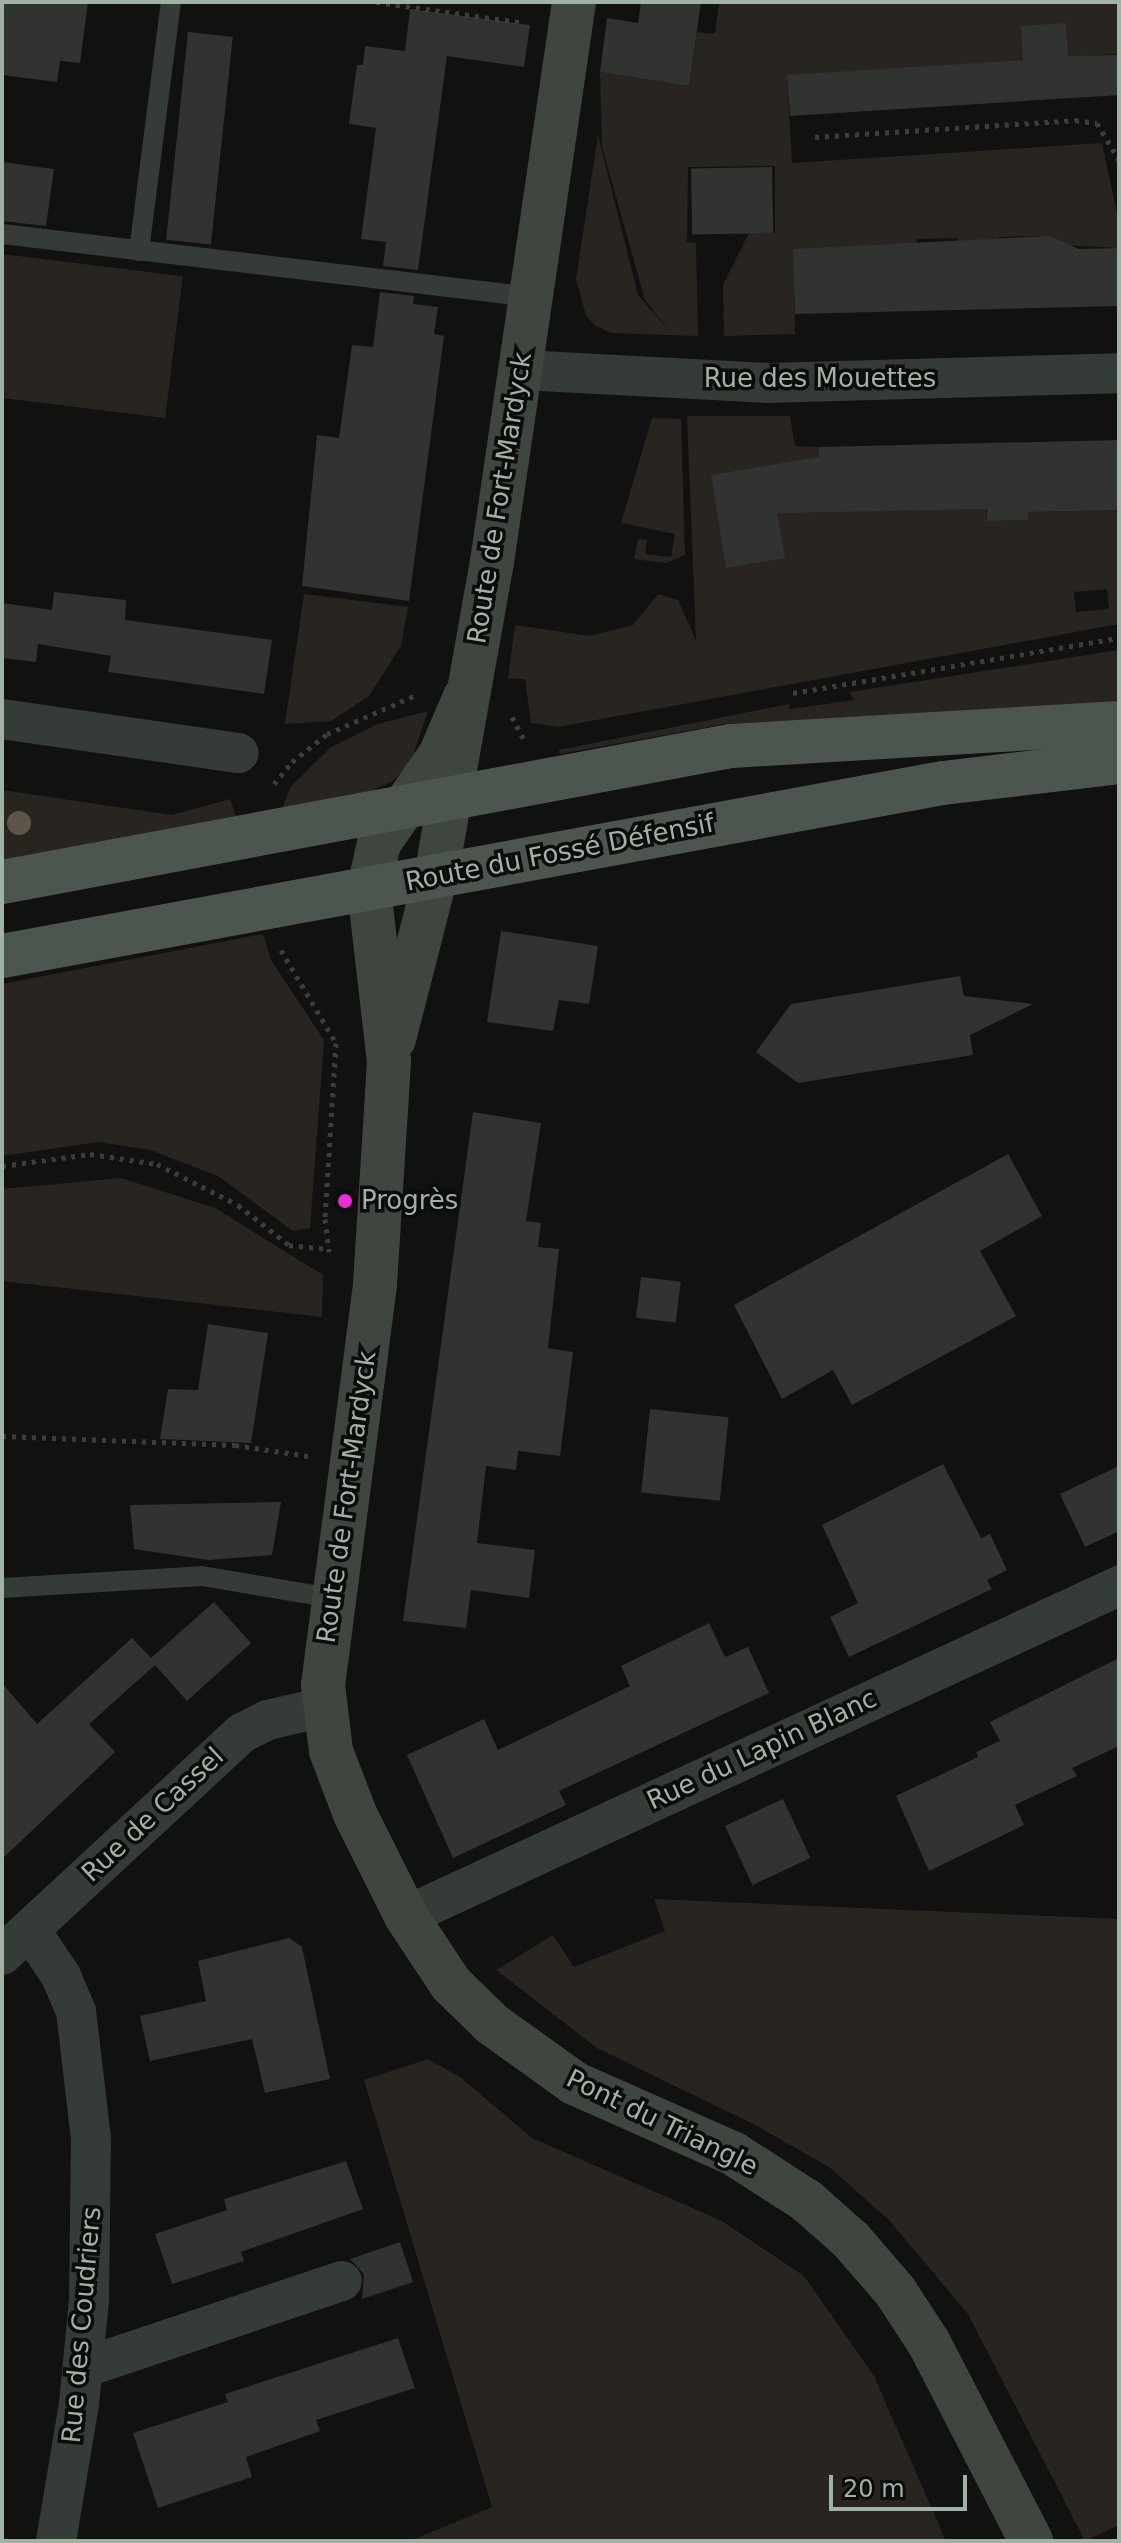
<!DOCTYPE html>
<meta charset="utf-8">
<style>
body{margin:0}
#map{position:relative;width:1121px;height:2543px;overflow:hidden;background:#101110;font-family:"DejaVu Sans",sans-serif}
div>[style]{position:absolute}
.green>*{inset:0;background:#282420;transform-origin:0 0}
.building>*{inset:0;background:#303331;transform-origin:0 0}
.path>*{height:5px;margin-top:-2.5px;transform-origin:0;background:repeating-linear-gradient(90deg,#393f3a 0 4px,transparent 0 10px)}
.lane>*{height:20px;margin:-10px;padding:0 10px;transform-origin:10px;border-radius:10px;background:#353b37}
.street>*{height:40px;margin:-20px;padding:0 20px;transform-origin:20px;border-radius:20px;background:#353b37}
.secondary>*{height:44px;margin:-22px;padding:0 22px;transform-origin:22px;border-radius:22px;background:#3f4640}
.primary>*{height:44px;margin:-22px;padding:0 22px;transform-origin:22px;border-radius:22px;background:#4d554f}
.trees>*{width:24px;height:24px;margin:-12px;border-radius:50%;background:#5d544a}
.dots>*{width:22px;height:22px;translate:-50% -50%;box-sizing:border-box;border:4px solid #0b0c0b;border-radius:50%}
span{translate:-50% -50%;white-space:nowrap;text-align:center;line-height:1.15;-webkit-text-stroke:7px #0b0c0b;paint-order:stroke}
.street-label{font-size:26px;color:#a1b1a4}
.poi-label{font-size:26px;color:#a1b1a4}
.left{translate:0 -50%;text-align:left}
.frame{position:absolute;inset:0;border:4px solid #a1b1a4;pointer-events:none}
.scale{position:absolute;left:829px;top:2475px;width:138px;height:36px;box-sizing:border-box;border:4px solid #a1b1a4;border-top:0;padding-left:10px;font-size:24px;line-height:28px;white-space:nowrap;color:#a1b1a4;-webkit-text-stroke:6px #0b0c0b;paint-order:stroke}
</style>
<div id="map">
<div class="green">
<i style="clip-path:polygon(719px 2px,1119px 2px,1119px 87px,1116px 54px,787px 76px,792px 163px,1102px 143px,1119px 223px,1119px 248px,1041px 244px,1040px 236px,999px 237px,998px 246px,958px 252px,957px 238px,917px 239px,917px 247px,794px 256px,795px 334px,724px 336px,723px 285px,749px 233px,775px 233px,775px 166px,688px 167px,687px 242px,696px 243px,698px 336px,611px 333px,596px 326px,586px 316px,576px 279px,598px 135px,638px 295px,671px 333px,645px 300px,602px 147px,600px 72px,689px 86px,697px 32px,715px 34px)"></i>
<i style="left:2px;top:254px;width:182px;height:143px;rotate:7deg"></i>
<i style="clip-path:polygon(evenodd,687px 416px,790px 416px,795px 446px,819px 447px,821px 505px,905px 511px,986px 502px,987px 521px,1028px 520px,1029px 512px,1119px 510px,1119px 624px,558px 727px,531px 723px,525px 679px,508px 678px,515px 625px,589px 636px,633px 625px,658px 594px,678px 600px,696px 640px,687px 416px,1107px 589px,1109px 609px,1076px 612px,1074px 592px,1107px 589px)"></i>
<i style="clip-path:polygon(652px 418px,681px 419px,685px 555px,666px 563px,634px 559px,638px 539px,647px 540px,645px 554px,671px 557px,675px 534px,621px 523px)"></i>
<i style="clip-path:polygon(304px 594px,408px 607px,401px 646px,369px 696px,331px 721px,285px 724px)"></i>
<i style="clip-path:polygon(1119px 650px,1119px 703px,725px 724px,560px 754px,559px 750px,789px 704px,790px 709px,854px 700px,850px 692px)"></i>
<i style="clip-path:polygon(428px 711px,410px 764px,393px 781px,371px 791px,282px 809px,291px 786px,330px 748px,378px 724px)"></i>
<i style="clip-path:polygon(2px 790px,172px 815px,230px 799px,236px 816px,2px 860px)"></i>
<i style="clip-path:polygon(263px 934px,271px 960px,324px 1040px,310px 1228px,293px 1231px,218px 1176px,150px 1150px,99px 1142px,2px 1156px,2px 984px)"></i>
<i style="clip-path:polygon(121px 1178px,215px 1208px,323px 1275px,322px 1317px,2px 1281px,2px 1189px)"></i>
<i style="clip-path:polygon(654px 1899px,1119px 1919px,1119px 2525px,1085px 2541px,968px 2314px,889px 2220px,829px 2167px,755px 2125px,597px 2048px,496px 1970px,553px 1935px,574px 1967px,665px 1931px)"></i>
<i style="clip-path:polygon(428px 2059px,460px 2077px,532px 2138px,722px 2221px,804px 2276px,874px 2376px,946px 2541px,410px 2541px,492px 2507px,364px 2080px)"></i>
</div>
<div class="building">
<i style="clip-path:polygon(2px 2px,88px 2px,80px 63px,60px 61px,57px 82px,2px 75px)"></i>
<i style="clip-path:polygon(641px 2px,701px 2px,689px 86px,600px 72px,607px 18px,638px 23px)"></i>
<i style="clip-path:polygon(410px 9px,530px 25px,524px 67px,447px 56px,418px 270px,383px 266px,386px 242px,361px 239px,376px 128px,349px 124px,357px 65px,363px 65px,365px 46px,405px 51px)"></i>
<i style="clip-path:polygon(1066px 23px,1068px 56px,1117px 55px,1119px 95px,790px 116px,787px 75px,1023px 60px,1021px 26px)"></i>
<i style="left:188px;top:32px;width:45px;height:209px;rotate:6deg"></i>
<i style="clip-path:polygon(2px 162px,54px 169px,46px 226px,2px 221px)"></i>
<i style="left:772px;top:167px;width:66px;height:81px;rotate:89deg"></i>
<i style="clip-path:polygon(1049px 236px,1079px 249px,1119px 248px,1119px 306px,795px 314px,793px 249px)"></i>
<i style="clip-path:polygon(380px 292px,414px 296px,413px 304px,438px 307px,434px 334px,444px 336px,409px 601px,302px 586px,317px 435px,339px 438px,352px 345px,373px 347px)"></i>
<i style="clip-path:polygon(1119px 440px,1119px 510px,1029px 512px,1028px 520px,987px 521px,987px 509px,777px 513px,785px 558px,726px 568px,711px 475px,819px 457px,819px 447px)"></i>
<i style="clip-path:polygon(54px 592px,126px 600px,125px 620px,272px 640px,264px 694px,108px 672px,111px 656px,38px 644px,36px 662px,2px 658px,2px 603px,52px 610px)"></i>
<i style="clip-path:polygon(501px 931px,598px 946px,589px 1004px,559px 1000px,553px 1031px,487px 1022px)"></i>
<i style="clip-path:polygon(960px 976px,964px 996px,1033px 1004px,970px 1035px,973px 1055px,798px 1083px,756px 1052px,791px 1004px)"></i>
<i style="clip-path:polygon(473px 1112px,541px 1123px,526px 1221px,541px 1223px,538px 1247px,559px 1249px,548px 1348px,573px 1352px,560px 1456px,518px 1451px,516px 1470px,486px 1466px,477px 1543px,535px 1550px,529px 1598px,471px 1590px,466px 1628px,403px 1621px)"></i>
<i style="clip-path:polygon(1008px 1154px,1042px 1216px,980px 1251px,1016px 1316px,852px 1405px,833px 1370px,782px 1399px,734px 1305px)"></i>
<i style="left:641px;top:1277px;width:40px;height:41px;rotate:7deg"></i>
<i style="clip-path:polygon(208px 1324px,268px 1333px,251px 1443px,160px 1439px,168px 1389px,198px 1390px)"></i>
<i style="left:650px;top:1409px;width:79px;height:84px;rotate:6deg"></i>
<i style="clip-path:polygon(943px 1464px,981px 1538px,990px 1534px,1007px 1570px,987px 1580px,992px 1589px,849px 1657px,830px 1617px,858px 1603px,822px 1525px)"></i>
<i style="clip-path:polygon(1119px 1466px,1119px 1531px,1085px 1547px,1060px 1494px)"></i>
<i style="clip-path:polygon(281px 1502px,272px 1555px,208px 1560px,134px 1549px,130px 1505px)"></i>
<i style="clip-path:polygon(214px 1602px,251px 1643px,187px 1701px,155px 1665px,89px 1724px,115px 1752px,2px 1859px,2px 1683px,37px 1724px,132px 1638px,151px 1658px)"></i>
<i style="clip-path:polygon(709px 1623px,725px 1657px,748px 1647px,769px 1693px,559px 1791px,566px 1805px,453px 1858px,407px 1755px,484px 1719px,498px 1750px,630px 1686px,621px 1666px)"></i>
<i style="clip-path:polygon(1119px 1658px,1119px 1746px,1072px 1768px,1077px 1776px,1015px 1805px,1024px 1825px,929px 1871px,896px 1796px,978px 1757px,976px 1752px,1000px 1741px,990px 1722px)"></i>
<i style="left:783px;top:1799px;width:65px;height:64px;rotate:65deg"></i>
<i style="clip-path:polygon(289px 1938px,302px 1947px,330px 2079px,265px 2093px,252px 2039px,150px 2061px,140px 2016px,206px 2001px,198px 1961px)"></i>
<i style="clip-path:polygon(346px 2161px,363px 2209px,241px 2252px,244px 2261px,172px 2284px,155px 2234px,227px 2210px,224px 2199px)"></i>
<i style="clip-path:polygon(400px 2242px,413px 2282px,362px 2299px,364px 2274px,350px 2259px)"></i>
<i style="clip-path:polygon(398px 2338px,415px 2388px,316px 2420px,320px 2431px,246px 2457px,252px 2477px,158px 2508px,133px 2433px,228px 2402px,225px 2394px)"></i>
</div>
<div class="path">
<i style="left:376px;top:2px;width:150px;rotate:8deg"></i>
<i style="left:815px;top:137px;width:261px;rotate:-3.7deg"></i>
<i style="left:1075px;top:120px;width:22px;rotate:8deg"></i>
<i style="left:1097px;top:123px;width:43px;rotate:59.3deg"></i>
<i style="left:793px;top:693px;width:331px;rotate:-9.6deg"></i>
<i style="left:512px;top:717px;width:26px;rotate:62deg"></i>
<i style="left:274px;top:784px;width:28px;rotate:-51deg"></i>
<i style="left:292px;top:762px;width:45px;rotate:-38.7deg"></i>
<i style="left:327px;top:734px;width:99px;rotate:-23.7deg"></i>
<i style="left:281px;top:950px;width:108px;rotate:59.4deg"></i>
<i style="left:336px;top:1043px;width:176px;rotate:93.6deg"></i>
<i style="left:325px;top:1219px;width:33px;rotate:83deg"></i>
<i style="left:2px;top:1166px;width:89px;rotate:-7.8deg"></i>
<i style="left:90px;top:1154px;width:68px;rotate:8.5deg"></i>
<i style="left:157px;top:1164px;width:91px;rotate:26.8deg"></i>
<i style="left:238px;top:1205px;width:65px;rotate:38.1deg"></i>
<i style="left:289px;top:1245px;width:39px;rotate:6deg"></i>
<i style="left:2px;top:1436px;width:233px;rotate:2.2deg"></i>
<i style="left:235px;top:1445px;width:74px;rotate:8.6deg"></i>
</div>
<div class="lane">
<i style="left:2px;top:234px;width:535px;rotate:6.77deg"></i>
<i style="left:139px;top:251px;width:251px;rotate:-82.7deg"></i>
<i style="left:2px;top:1588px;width:200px;rotate:-3.4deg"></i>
<i style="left:202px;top:1576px;width:132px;rotate:9.6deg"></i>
</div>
<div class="street">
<i style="left:522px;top:370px;width:245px;rotate:3deg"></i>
<i style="left:767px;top:383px;width:352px;rotate:-1.6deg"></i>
<i style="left:2px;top:719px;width:239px;rotate:8.2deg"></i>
<i style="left:406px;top:1916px;width:786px;rotate:-24.84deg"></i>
<i style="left:30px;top:1930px;width:55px;rotate:56deg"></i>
<i style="left:61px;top:1976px;width:38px;rotate:67deg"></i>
<i style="left:76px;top:2011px;width:128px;rotate:83.3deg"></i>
<i style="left:91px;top:2138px;width:162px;rotate:90.7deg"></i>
<i style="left:89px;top:2300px;width:104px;rotate:95.5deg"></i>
<i style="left:79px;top:2404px;width:139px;rotate:99.5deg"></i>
<i style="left:2px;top:1955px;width:327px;rotate:-42.8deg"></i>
<i style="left:242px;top:1733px;width:29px;rotate:-27deg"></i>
<i style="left:268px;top:1720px;width:57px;rotate:-13.3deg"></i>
<i style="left:83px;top:2368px;width:273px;rotate:-18.6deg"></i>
</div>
<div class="secondary">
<i style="left:465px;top:697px;width:63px;rotate:113.3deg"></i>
<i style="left:440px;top:755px;width:107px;rotate:124.7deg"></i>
<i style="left:379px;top:843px;width:47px;rotate:102.3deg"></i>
<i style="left:369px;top:889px;width:174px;rotate:83.4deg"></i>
<i style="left:389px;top:1062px;width:223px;rotate:93.6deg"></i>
<i style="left:375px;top:1285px;width:403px;rotate:97.4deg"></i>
<i style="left:323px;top:1685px;width:66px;rotate:83.1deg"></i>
<i style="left:331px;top:1751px;width:67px;rotate:69.1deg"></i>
<i style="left:355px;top:1814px;width:114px;rotate:63.4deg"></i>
<i style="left:406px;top:1916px;width:82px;rotate:56.5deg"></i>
<i style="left:451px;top:1984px;width:57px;rotate:44.3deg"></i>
<i style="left:492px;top:2024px;width:101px;rotate:35.7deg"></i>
<i style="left:574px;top:2083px;width:175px;rotate:23.9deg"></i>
<i style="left:734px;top:2154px;width:87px;rotate:32.8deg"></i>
<i style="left:807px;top:2201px;width:59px;rotate:41.6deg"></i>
<i style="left:851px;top:2240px;width:67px;rotate:49.2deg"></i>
<i style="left:895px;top:2291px;width:62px;rotate:56.8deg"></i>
<i style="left:929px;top:2343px;width:223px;rotate:62.7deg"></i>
<i style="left:394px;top:1039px;width:168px;rotate:-75.6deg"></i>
<i style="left:436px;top:876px;width:319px;rotate:-79.9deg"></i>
<i style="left:492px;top:562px;width:566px;rotate:-81.67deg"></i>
</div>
<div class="primary">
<i style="left:2px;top:882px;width:742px;rotate:-10.57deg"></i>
<i style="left:731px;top:746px;width:389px;rotate:-3.4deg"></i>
<i style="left:2px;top:956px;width:957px;rotate:-10.42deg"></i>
<i style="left:943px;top:783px;width:177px;rotate:-6.8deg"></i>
</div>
<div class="trees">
<i style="left:19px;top:823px"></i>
</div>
<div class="dots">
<i style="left:345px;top:1201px;background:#eb2ed3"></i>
</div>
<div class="street-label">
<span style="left:820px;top:379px">Rue des Mouettes</span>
<span style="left:500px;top:498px;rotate:-81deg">Route de Fort-Mardyck</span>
<span style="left:560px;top:853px;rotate:-11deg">Route du Fossé Défensif</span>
<span style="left:347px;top:1497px;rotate:-82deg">Route de Fort-Mardyck</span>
<span style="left:762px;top:1750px;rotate:-25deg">Rue du Lapin Blanc</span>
<span style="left:153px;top:1815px;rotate:-43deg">Rue de Cassel</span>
<span style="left:662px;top:2123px;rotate:26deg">Pont du Triangle</span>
<span style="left:82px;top:2325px;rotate:-85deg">Rue des Coudriers</span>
</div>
<div class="poi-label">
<span class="left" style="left:361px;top:1201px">Progrès</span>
</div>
<div class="frame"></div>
<div class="scale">20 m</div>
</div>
